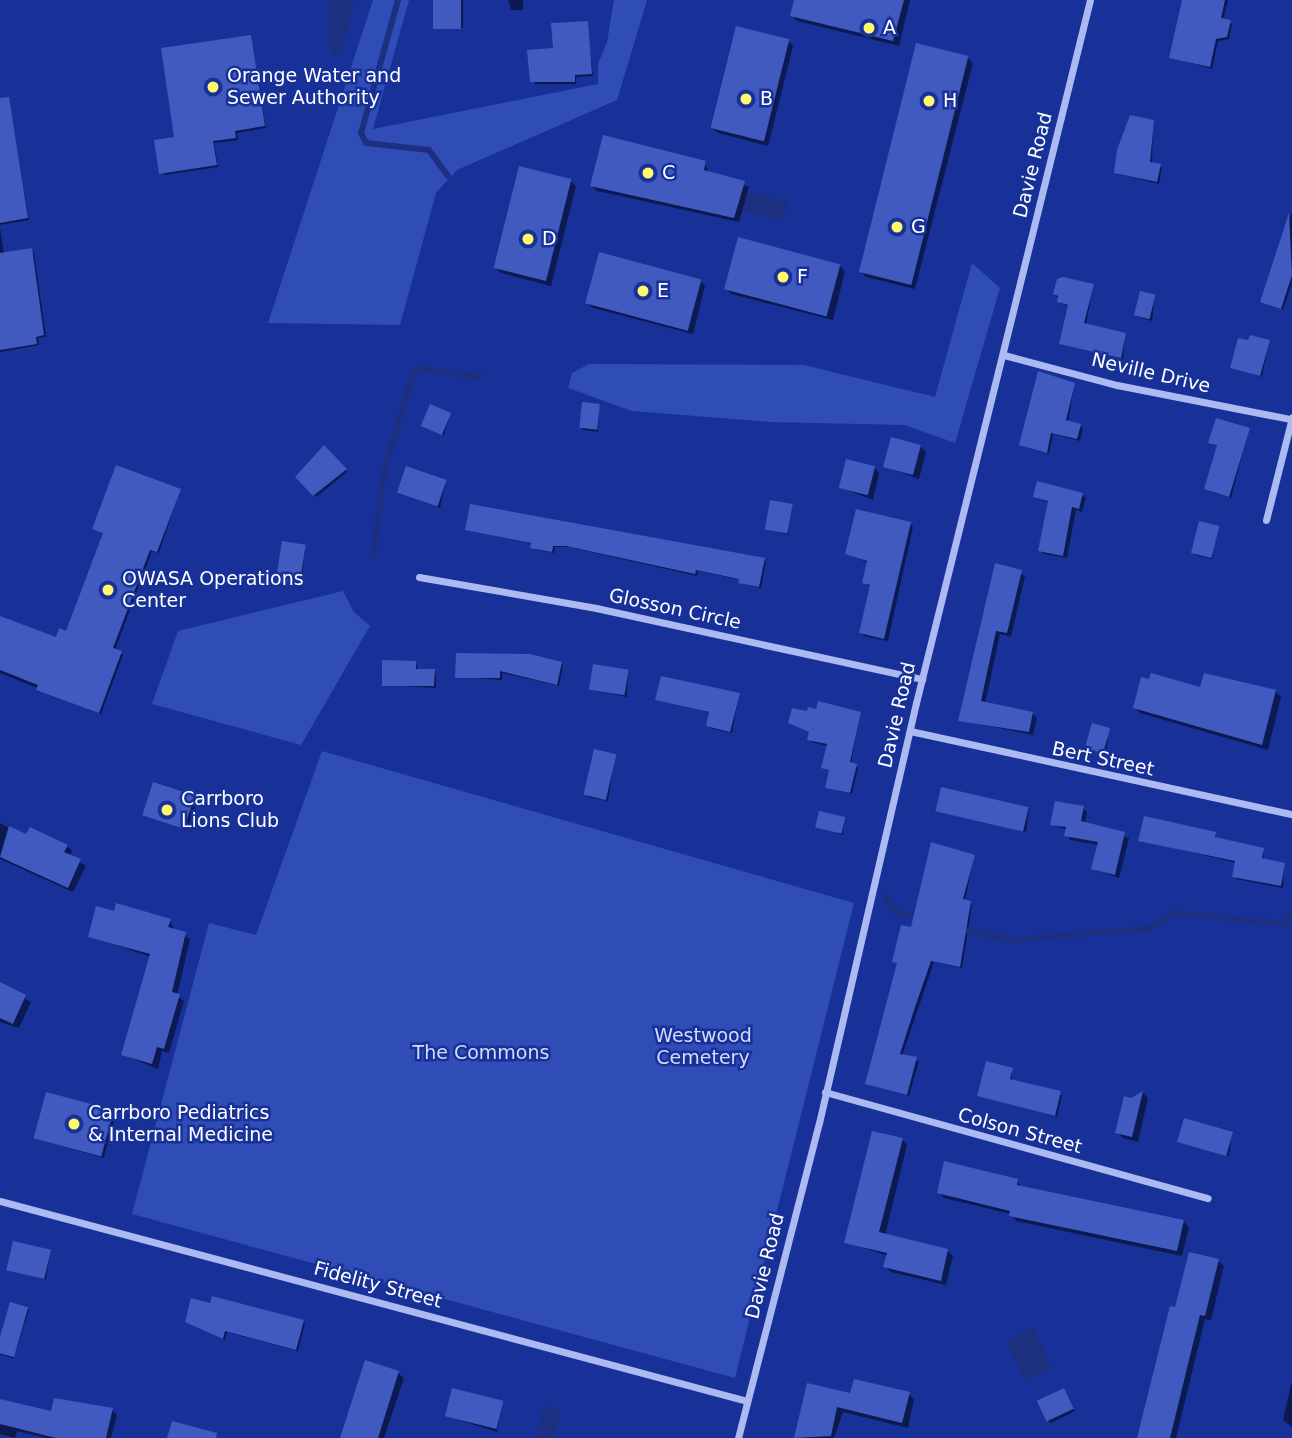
<!DOCTYPE html>
<style>
body{margin:0}
#map{position:relative;width:1292px;height:1438px;overflow:hidden;background:#183198;font-family:"DejaVu Sans",sans-serif}
div>[style]{position:absolute}
.green>*{inset:0;background:#2f4cb7}
.water>*{inset:0;background:#1d307f;transform-origin:0 0}
.shadow>*{inset:0;background:#0007;transform-origin:0 0}
.stream>*{height:6px;margin:-3px;padding:0 3px;transform-origin:3px;border-radius:3px;background:#1d307f}
.building>*{inset:0;background:#415abf;transform-origin:0 0}
.minor>*{height:7px;margin:-3.5px;padding:0 3.5px;transform-origin:3.5px;border-radius:3.5px;background:#acbaf1}
.dots>*{width:19px;height:19px;translate:-50% -50%;box-sizing:border-box;border:4px solid #183198;border-radius:50%}
span{translate:-50% -50%;white-space:nowrap;text-align:center;line-height:1.15;-webkit-text-stroke:5px #183198;paint-order:stroke}
.poi-label{font-size:19px;color:#fff}
.left{translate:0 -50%;text-align:left}
.street-label{font-size:19px;color:#fff}
.park-label{font-size:19px;color:#d3dcfc}
</style>
<div id="map">
<div class="green">
<i style="clip-path:polygon(373px 0,409px 0,373px 129px,598px 84px,598px 64px,607px 42px,614px 0,647px 0,617px 100px,457px 170px,436px 193px,400px 325px,268px 323px)"></i>
<i style="clip-path:polygon(972px 263px,1000px 288px,955px 443px,905px 425px,769px 422px,632px 411px,568px 388px,572px 373px,589px 364px,804px 365px,935px 397px)"></i>
<i style="clip-path:polygon(343px 591px,354px 612px,370px 626px,301px 745px,152px 704px,178px 631px)"></i>
<i style="clip-path:polygon(322px 751px,854px 903px,735px 1378px,132px 1214px,209px 923px,256px 935px)"></i>
</div>
<div class="water">
<i style="clip-path:polygon(328px 0,355px 0,342px 51px,335px 58px,329px 46px)"></i>
<i style="left:748px;top:191px;width:41px;height:20px;rotate:15deg"></i>
<i style="left:1034px;top:1328px;width:44px;height:30px;rotate:66deg"></i>
<i style="clip-path:polygon(545px 1405px,561px 1410px,554px 1438px,536px 1438px)"></i>
</div>
<div class="shadow">
<i style="left:435px;top:0;width:28px;height:28px"></i>
<i style="clip-path:polygon(508px 0,523px 0,523px 10px,511px 10px)"></i>
<i style="clip-path:polygon(796px 0,910px 0,899px 46px,797px 21px,792px 15px)"></i>
<i style="clip-path:polygon(1184px 0,1228px 0,1223px 20px,1232px 24px,1229px 39px,1218px 41px,1212px 69px,1170px 57px)"></i>
<i style="clip-path:polygon(587px 23px,593px 76px,576px 77px,576px 84px,534px 84px,555px 49px)"></i>
<i style="clip-path:polygon(250px 37px,266px 128px,237px 133px,238px 140px,214px 143px,218px 167px,163px 175px,176px 138px)"></i>
<i style="clip-path:polygon(788px 40px,793px 46px,768px 146px,718px 133px,712px 128px)"></i>
<i style="clip-path:polygon(967px 57px,973px 63px,915px 289px,866px 277px,860px 271px)"></i>
<i style="clip-path:polygon(9px 100px,29px 220px,0 225px,0 102px)"></i>
<i style="clip-path:polygon(1153px 121px,1152px 164px,1162px 168px,1159px 184px,1118px 174px)"></i>
<i style="clip-path:polygon(705px 163px,709px 173px,749px 187px,739px 222px,597px 191px,592px 186px)"></i>
<i style="clip-path:polygon(570px 181px,576px 186px,551px 286px,501px 273px,495px 268px)"></i>
<i style="clip-path:polygon(1292px 212px,1292px 283px,1283px 310px,1262px 302px)"></i>
<i style="clip-path:polygon(0 227px,4px 254px,34px 252px,46px 337px,38px 338px,39px 345px,0 352px)"></i>
<i style="clip-path:polygon(840px 266px,845px 271px,833px 320px,731px 294px,726px 289px)"></i>
<i style="clip-path:polygon(700px 280px,705px 286px,693px 334px,593px 308px,587px 303px)"></i>
<i style="clip-path:polygon(1093px 286px,1086px 325px,1125px 335px,1123px 359px,1061px 343px,1069px 306px,1061px 304px,1055px 294px)"></i>
<i style="clip-path:polygon(1155px 296px,1152px 321px,1138px 317px,1136px 315px)"></i>
<i style="clip-path:polygon(1269px 342px,1262px 377px,1232px 368px)"></i>
<i style="clip-path:polygon(1074px 385px,1068px 423px,1083px 428px,1080px 441px,1053px 434px,1049px 454px,1023px 446px)"></i>
<i style="clip-path:polygon(599px 406px,598px 432px,584px 430px,581px 428px)"></i>
<i style="clip-path:polygon(450px 414px,444px 435px,425px 428px)"></i>
<i style="clip-path:polygon(1249px 429px,1231px 498px,1209px 491px,1218px 446px,1210px 442px)"></i>
<i style="clip-path:polygon(920px 446px,926px 452px,919px 479px,886px 467px)"></i>
<i style="clip-path:polygon(324px 447px,347px 472px,316px 497px,297px 477px)"></i>
<i style="clip-path:polygon(874px 467px,879px 473px,873px 500px,839px 487px)"></i>
<i style="clip-path:polygon(446px 482px,440px 508px,399px 492px)"></i>
<i style="clip-path:polygon(180px 490px,159px 553px,152px 551px,115px 650px,123px 655px,101px 714px,0 673px,0 618px,57px 640px,67px 633px,104px 534px,94px 528px)"></i>
<i style="clip-path:polygon(1082px 495px,1086px 498px,1082px 512px,1076px 510px,1067px 558px,1044px 554px,1040px 550px,1049px 503px,1035px 497px)"></i>
<i style="clip-path:polygon(792px 506px,788px 535px,765px 528px)"></i>
<i style="clip-path:polygon(910px 524px,913px 527px,888px 641px,864px 636px,860px 632px,871px 587px,864px 583px,868px 563px,847px 553px)"></i>
<i style="clip-path:polygon(1218px 527px,1212px 559px,1195px 555px,1192px 552px)"></i>
<i style="clip-path:polygon(466px 529px,764px 559px,766px 562px,761px 588px,742px 584px,741px 580px,698px 571px,697px 576px,569px 547px,555px 547px,554px 553px,534px 549px,532px 544px)"></i>
<i style="clip-path:polygon(305px 546px,301px 588px,279px 584px,277px 582px)"></i>
<i style="clip-path:polygon(997px 565px,1025px 576px,1011px 637px,1000px 634px,985px 704px,1033px 714px,1037px 718px,1033px 735px,960px 720px)"></i>
<i style="clip-path:polygon(530px 656px,563px 665px,559px 686px,502px 673px,502px 680px,457px 677px)"></i>
<i style="clip-path:polygon(416px 662px,418px 671px,436px 673px,436px 688px,383px 685px)"></i>
<i style="clip-path:polygon(628px 671px,627px 697px,591px 690px)"></i>
<i style="clip-path:polygon(1205px 675px,1276px 692px,1281px 697px,1268px 750px,1140px 713px,1135px 707px,1202px 689px)"></i>
<i style="clip-path:polygon(739px 694px,732px 733px,710px 728px,711px 713px,657px 700px)"></i>
<i style="clip-path:polygon(860px 713px,851px 764px,858px 768px,852px 794px,829px 789px,830px 771px,823px 768px,828px 746px,811px 742px,811px 733px,790px 723px,808px 714px)"></i>
<i style="clip-path:polygon(1109px 729px,1106px 754px,1087px 747px)"></i>
<i style="clip-path:polygon(615px 755px,608px 801px,588px 797px,586px 795px)"></i>
<i style="left:154px;top:785px;width:46px;height:32px;rotate:19deg"></i>
<i style="clip-path:polygon(1083px 808px,1087px 812px,1085px 824px,1129px 838px,1119px 878px,1093px 869px,1099px 845px,1070px 840px,1067px 830px,1052px 824px)"></i>
<i style="clip-path:polygon(1029px 809px,1026px 832px,937px 811px)"></i>
<i style="clip-path:polygon(844px 819px,843px 835px,818px 827px)"></i>
<i style="clip-path:polygon(0 823px,27px 837px,67px 846px,72px 851px,70px 856px,86px 866px,73px 892px,0 859px)"></i>
<i style="clip-path:polygon(1215px 833px,1217px 839px,1263px 850px,1264px 860px,1284px 864px,1283px 888px,1236px 879px,1237px 863px,1140px 840px)"></i>
<i style="clip-path:polygon(974px 857px,965px 901px,972px 905px,962px 968px,934px 962px,902px 1056px,919px 1061px,909px 1096px,870px 1085px,899px 964px,894px 961px,912px 929px)"></i>
<i style="clip-path:polygon(170px 920px,174px 930px,190px 939px,177px 996px,184px 1001px,169px 1053px,162px 1051px,158px 1069px,123px 1055px,151px 957px,90px 936px)"></i>
<i style="clip-path:polygon(0 984px,31px 1002px,19px 1028px,0 1022px)"></i>
<i style="clip-path:polygon(1012px 1069px,1012px 1082px,1062px 1095px,1057px 1117px,979px 1096px)"></i>
<i style="clip-path:polygon(1143px 1093px,1148px 1098px,1138px 1142px,1123px 1138px,1117px 1132px,1131px 1100px)"></i>
<i style="left:47px;top:1094px;width:72px;height:46px;rotate:16deg"></i>
<i style="clip-path:polygon(1232px 1133px,1229px 1156px,1180px 1141px)"></i>
<i style="clip-path:polygon(902px 1139px,907px 1145px,885px 1236px,947px 1251px,953px 1256px,946px 1285px,891px 1272px,885px 1266px,888px 1256px,846px 1242px)"></i>
<i style="clip-path:polygon(1017px 1181px,1022px 1188px,1184px 1222px,1189px 1227px,1182px 1256px,1016px 1221px,1011px 1214px,944px 1198px,939px 1192px)"></i>
<i style="clip-path:polygon(50px 1252px,46px 1280px,8px 1269px)"></i>
<i style="clip-path:polygon(1218px 1261px,1224px 1266px,1211px 1320px,1205px 1319px,1176px 1438px,1139px 1438px,1177px 1309px)"></i>
<i style="left:11px;top:1304px;width:19px;height:51px;rotate:18deg"></i>
<i style="clip-path:polygon(187px 1321px,303px 1321px,305px 1324px,298px 1351px,227px 1332px,225px 1340px)"></i>
<i style="clip-path:polygon(398px 1373px,404px 1378px,384px 1438px,342px 1438px)"></i>
<i style="clip-path:polygon(1291px 1384px,1292px 1384px,1292px 1427px,1283px 1420px)"></i>
<i style="clip-path:polygon(808px 1385px,851px 1395px,909px 1394px,914px 1399px,908px 1428px,843px 1412px,834px 1438px,795px 1438px)"></i>
<i style="clip-path:polygon(1066px 1393px,1075px 1411px,1051px 1423px,1048px 1421px)"></i>
<i style="clip-path:polygon(0 1400px,52px 1413px,112px 1410px,117px 1415px,111px 1438px,46px 1438px,17px 1431px,15px 1438px,0 1434px)"></i>
<i style="clip-path:polygon(502px 1402px,497px 1432px,446px 1416px)"></i>
</div>
<div class="stream">
<i style="left:398px;top:0;width:138px;rotate:105.5deg"></i>
<i style="left:361px;top:133px;width:11px;rotate:63deg"></i>
<i style="left:366px;top:143px;width:63px;rotate:6.3deg"></i>
<i style="left:429px;top:150px;width:32px;rotate:54deg"></i>
<i style="left:373px;top:556px;width:85px;rotate:-82.5deg"></i>
<i style="left:384px;top:472px;width:103px;rotate:-73.7deg"></i>
<i style="left:413px;top:373px;width:9px;rotate:-32deg"></i>
<i style="left:421px;top:368px;width:56px;rotate:9.3deg"></i>
<i style="left:476px;top:377px;width:6px;rotate:-45deg"></i>
<i style="left:885px;top:896px;width:17px;rotate:57deg"></i>
<i style="left:894px;top:910px;width:27px;rotate:20deg"></i>
<i style="left:960px;top:929px;width:55px;rotate:11.5deg"></i>
<i style="left:1014px;top:940px;width:137px;rotate:-5deg"></i>
<i style="left:1150px;top:928px;width:29px;rotate:-31deg"></i>
<i style="left:1175px;top:913px;width:110px;rotate:5.8deg"></i>
<i style="left:1284px;top:924px;width:13px;rotate:-51deg"></i>
</div>
<div class="building">
<i style="left:433px;top:0;width:28px;height:29px"></i>
<i style="clip-path:polygon(794px 0,904px 0,893px 41px,790px 16px)"></i>
<i style="clip-path:polygon(1182px 0,1225px 0,1221px 18px,1231px 20px,1227px 37px,1216px 39px,1210px 67px,1169px 58px)"></i>
<i style="clip-path:polygon(588px 21px,592px 74px,575px 75px,575px 82px,530px 82px,527px 50px,553px 48px,551px 23px)"></i>
<i style="left:736px;top:26px;width:55px;height:105px;rotate:14deg"></i>
<i style="clip-path:polygon(251px 35px,265px 126px,235px 131px,236px 138px,213px 141px,217px 165px,159px 174px,154px 140px,174px 137px,161px 48px)"></i>
<i style="left:916px;top:43px;width:54px;height:236px;rotate:14deg"></i>
<i style="clip-path:polygon(9px 97px,28px 218px,0 223px,0 98px)"></i>
<i style="clip-path:polygon(1130px 115px,1154px 120px,1150px 162px,1161px 164px,1157px 182px,1114px 173px,1117px 150px)"></i>
<i style="clip-path:polygon(603px 135px,706px 161px,704px 170px,745px 181px,734px 218px,590px 186px)"></i>
<i style="left:519px;top:166px;width:54px;height:105px;rotate:14deg"></i>
<i style="clip-path:polygon(1289px 213px,1292px 275px,1281px 309px,1260px 302px)"></i>
<i style="left:738px;top:237px;width:106px;height:54px;rotate:15deg"></i>
<i style="clip-path:polygon(32px 248px,44px 335px,36px 337px,37px 344px,0 350px,0 253px)"></i>
<i style="left:599px;top:252px;width:106px;height:53px;rotate:15deg"></i>
<i style="clip-path:polygon(1063px 277px,1094px 284px,1084px 323px,1126px 333px,1121px 358px,1059px 344px,1068px 305px,1057px 302px,1058px 296px,1053px 294px,1057px 279px)"></i>
<i style="left:1140px;top:291px;width:16px;height:25px;rotate:14deg"></i>
<i style="clip-path:polygon(1250px 335px,1270px 340px,1260px 376px,1230px 368px,1238px 338px,1248px 340px)"></i>
<i style="clip-path:polygon(1038px 371px,1075px 383px,1066px 420px,1081px 424px,1077px 439px,1051px 433px,1047px 453px,1019px 445px)"></i>
<i style="left:582px;top:402px;width:18px;height:26px;rotate:6deg"></i>
<i style="left:430px;top:404px;width:23px;height:24px;rotate:23deg"></i>
<i style="clip-path:polygon(1216px 418px,1250px 428px,1229px 497px,1204px 489px,1217px 445px,1208px 443px)"></i>
<i style="left:891px;top:437px;width:31px;height:31px;rotate:15deg"></i>
<i style="clip-path:polygon(324px 445px,347px 469px,313px 496px,295px 477px)"></i>
<i style="left:846px;top:459px;width:30px;height:30px;rotate:14deg"></i>
<i style="clip-path:polygon(116px 465px,181px 489px,157px 552px,150px 550px,113px 648px,122px 651px,99px 713px,36px 690px,38px 685px,0 670px,0 616px,56px 637px,59px 628px,66px 631px,103px 533px,92px 529px)"></i>
<i style="left:406px;top:466px;width:43px;height:28px;rotate:19deg"></i>
<i style="clip-path:polygon(1037px 481px,1083px 493px,1079px 509px,1072px 507px,1063px 556px,1038px 551px,1048px 501px,1033px 497px)"></i>
<i style="left:770px;top:500px;width:23px;height:30px;rotate:10deg"></i>
<i style="clip-path:polygon(470px 504px,765px 558px,759px 587px,738px 583px,739px 579px,696px 570px,695px 574px,566px 546px,553px 546px,552px 552px,530px 548px,531px 543px,465px 530px)"></i>
<i style="clip-path:polygon(856px 509px,911px 522px,884px 639px,859px 633px,870px 585px,862px 583px,867px 561px,845px 554px)"></i>
<i style="left:1199px;top:521px;width:21px;height:33px;rotate:14deg"></i>
<i style="left:282px;top:541px;width:24px;height:42px;rotate:9deg"></i>
<i style="clip-path:polygon(995px 563px,1022px 570px,1007px 633px,996px 631px,981px 701px,1033px 712px,1029px 732px,958px 721px)"></i>
<i style="clip-path:polygon(456px 653px,530px 654px,562px 662px,557px 685px,500px 671px,500px 678px,455px 678px)"></i>
<i style="clip-path:polygon(382px 660px,416px 661px,416px 669px,435px 669px,434px 686px,382px 686px)"></i>
<i style="left:593px;top:664px;width:36px;height:26px;rotate:9deg"></i>
<i style="clip-path:polygon(1151px 673px,1200px 687px,1204px 673px,1276px 690px,1262px 745px,1133px 708px,1141px 677px,1149px 679px)"></i>
<i style="clip-path:polygon(661px 676px,740px 693px,730px 732px,706px 726px,709px 712px,655px 700px)"></i>
<i style="clip-path:polygon(818px 701px,861px 712px,850px 762px,857px 764px,850px 793px,825px 788px,829px 770px,821px 768px,827px 744px,807px 740px,809px 732px,788px 723px,792px 708px,807px 711px,808px 707px,816px 709px)"></i>
<i style="left:1092px;top:723px;width:19px;height:26px;rotate:16deg"></i>
<i style="left:594px;top:749px;width:23px;height:47px;rotate:13deg"></i>
<i style="left:153px;top:782px;width:44px;height:35px;rotate:18deg"></i>
<i style="left:941px;top:787px;width:90px;height:25px;rotate:13deg"></i>
<i style="clip-path:polygon(1055px 801px,1084px 806px,1081px 821px,1125px 832px,1115px 875px,1091px 869px,1098px 842px,1064px 836px,1066px 827px,1050px 825px)"></i>
<i style="left:819px;top:811px;width:27px;height:17px;rotate:13deg"></i>
<i style="clip-path:polygon(1144px 816px,1216px 832px,1215px 837px,1264px 848px,1262px 858px,1285px 863px,1281px 886px,1232px 877px,1235px 861px,1138px 841px)"></i>
<i style="clip-path:polygon(9px 826px,26px 834px,30px 827px,68px 845px,64px 852px,81px 859px,68px 888px,0 857px)"></i>
<i style="clip-path:polygon(931px 842px,975px 855px,963px 899px,971px 901px,960px 967px,931px 961px,915px 1007px,900px 1054px,917px 1057px,907px 1095px,865px 1084px,897px 963px,892px 962px,901px 925px,911px 927px)"></i>
<i style="clip-path:polygon(116px 903px,171px 919px,168px 927px,186px 932px,172px 992px,180px 994px,164px 1049px,157px 1047px,152px 1064px,121px 1055px,150px 954px,88px 937px,96px 906px,114px 911px)"></i>
<i style="clip-path:polygon(0 982px,26px 995px,13px 1024px,0 1018px)"></i>
<i style="clip-path:polygon(986px 1061px,1013px 1068px,1010px 1079px,1061px 1091px,1055px 1116px,977px 1096px)"></i>
<i style="clip-path:polygon(1143px 1091px,1132px 1137px,1115px 1133px,1124px 1096px,1131px 1098px)"></i>
<i style="left:46px;top:1092px;width:70px;height:48px;rotate:15deg"></i>
<i style="left:1184px;top:1118px;width:51px;height:25px;rotate:16deg"></i>
<i style="clip-path:polygon(872px 1131px,903px 1138px,879px 1232px,948px 1249px,941px 1281px,883px 1267px,887px 1253px,844px 1243px)"></i>
<i style="clip-path:polygon(944px 1161px,1018px 1179px,1017px 1185px,1184px 1220px,1177px 1251px,1009px 1216px,1010px 1211px,937px 1193px)"></i>
<i style="left:13px;top:1241px;width:39px;height:30px;rotate:13deg"></i>
<i style="clip-path:polygon(1189px 1252px,1219px 1259px,1205px 1316px,1200px 1315px,1170px 1438px,1137px 1438px,1170px 1306px,1175px 1307px)"></i>
<i style="clip-path:polygon(212px 1296px,304px 1320px,296px 1350px,225px 1331px,223px 1339px,185px 1322px,191px 1298px,210px 1303px)"></i>
<i style="left:10px;top:1302px;width:19px;height:52px;rotate:16deg"></i>
<i style="clip-path:polygon(365px 1360px,399px 1371px,378px 1438px,340px 1438px)"></i>
<i style="clip-path:polygon(854px 1379px,910px 1392px,902px 1423px,837px 1407px,831px 1436px,794px 1438px,807px 1383px,850px 1393px)"></i>
<i style="left:452px;top:1388px;width:53px;height:29px;rotate:14deg"></i>
<i style="left:1064px;top:1388px;width:23px;height:30px;rotate:65deg"></i>
<i style="clip-path:polygon(54px 1398px,113px 1408px,106px 1438px,56px 1438px,0 1424px,0 1399px,51px 1411px)"></i>
<i style="clip-path:polygon(172px 1421px,217px 1433px,216px 1438px,167px 1438px)"></i>
</div>
<div class="minor">
<i style="left:1004px;top:355px;width:117px;rotate:14.9deg"></i>
<i style="left:1117px;top:385px;width:177px;rotate:11.1deg"></i>
<i style="left:1266px;top:520px;width:106px;rotate:-75.8deg"></i>
<i style="left:419px;top:577px;width:180px;rotate:9.9deg"></i>
<i style="left:596px;top:608px;width:334px;rotate:12.3deg"></i>
<i style="left:910px;top:731px;width:391px;rotate:12.3deg"></i>
<i style="left:825px;top:1092px;width:397px;rotate:15.5deg"></i>
<i style="left:0;top:1201px;width:773px;rotate:14.99deg"></i>
<i style="left:738px;top:1438px;width:325px;rotate:-75.6deg"></i>
<i style="left:819px;top:1123px;width:431px;rotate:-77deg"></i>
<i style="left:916px;top:703px;width:724px;rotate:-76.1deg"></i>
</div>
<div class="dots">
<i style="left:869px;top:28px;background:#fff86c"></i>
<i style="left:213px;top:87px;background:#fff86c"></i>
<i style="left:746px;top:99px;background:#fff86c"></i>
<i style="left:929px;top:101px;background:#fff86c"></i>
<i style="left:648px;top:173px;background:#fff86c"></i>
<i style="left:897px;top:227px;background:#fff86c"></i>
<i style="left:528px;top:239px;background:#fff86c"></i>
<i style="left:783px;top:277px;background:#fff86c"></i>
<i style="left:643px;top:291px;background:#fff86c"></i>
<i style="left:108px;top:590px;background:#fff86c"></i>
<i style="left:167px;top:810px;background:#fff86c"></i>
<i style="left:74px;top:1124px;background:#fff86c"></i>
</div>
<div class="poi-label">
<span class="left" style="left:883px;top:28px">A</span>
<span class="left" style="left:227px;top:87px">Orange Water and<br>Sewer Authority</span>
<span class="left" style="left:760px;top:99px">B</span>
<span class="left" style="left:943px;top:101px">H</span>
<span class="left" style="left:662px;top:173px">C</span>
<span class="left" style="left:911px;top:227px">G</span>
<span class="left" style="left:542px;top:239px">D</span>
<span class="left" style="left:797px;top:277px">F</span>
<span class="left" style="left:657px;top:291px">E</span>
<span class="left" style="left:122px;top:590px">OWASA Operations<br>Center</span>
<span class="left" style="left:181px;top:810px">Carrboro<br>Lions Club</span>
<span class="left" style="left:88px;top:1124px">Carrboro Pediatrics<br>&amp; Internal Medicine</span>
</div>
<div class="street-label">
<span style="left:1033px;top:165px;rotate:-76deg">Davie Road</span>
<span style="left:1151px;top:373px;rotate:13deg">Neville Drive</span>
<span style="left:675px;top:609px;rotate:12deg">Glosson Circle</span>
<span style="left:897px;top:715px;rotate:-77deg">Davie Road</span>
<span style="left:1103px;top:759px;rotate:12deg">Bert Street</span>
<span style="left:1020px;top:1131px;rotate:15deg">Colson Street</span>
<span style="left:765px;top:1266px;rotate:-76deg">Davie Road</span>
<span style="left:378px;top:1285px;rotate:15deg">Fidelity Street</span>
</div>
<div class="park-label">
<span style="left:703px;top:1047px">Westwood<br>Cemetery</span>
<span style="left:481px;top:1053px">The Commons</span>
</div>
</div>
